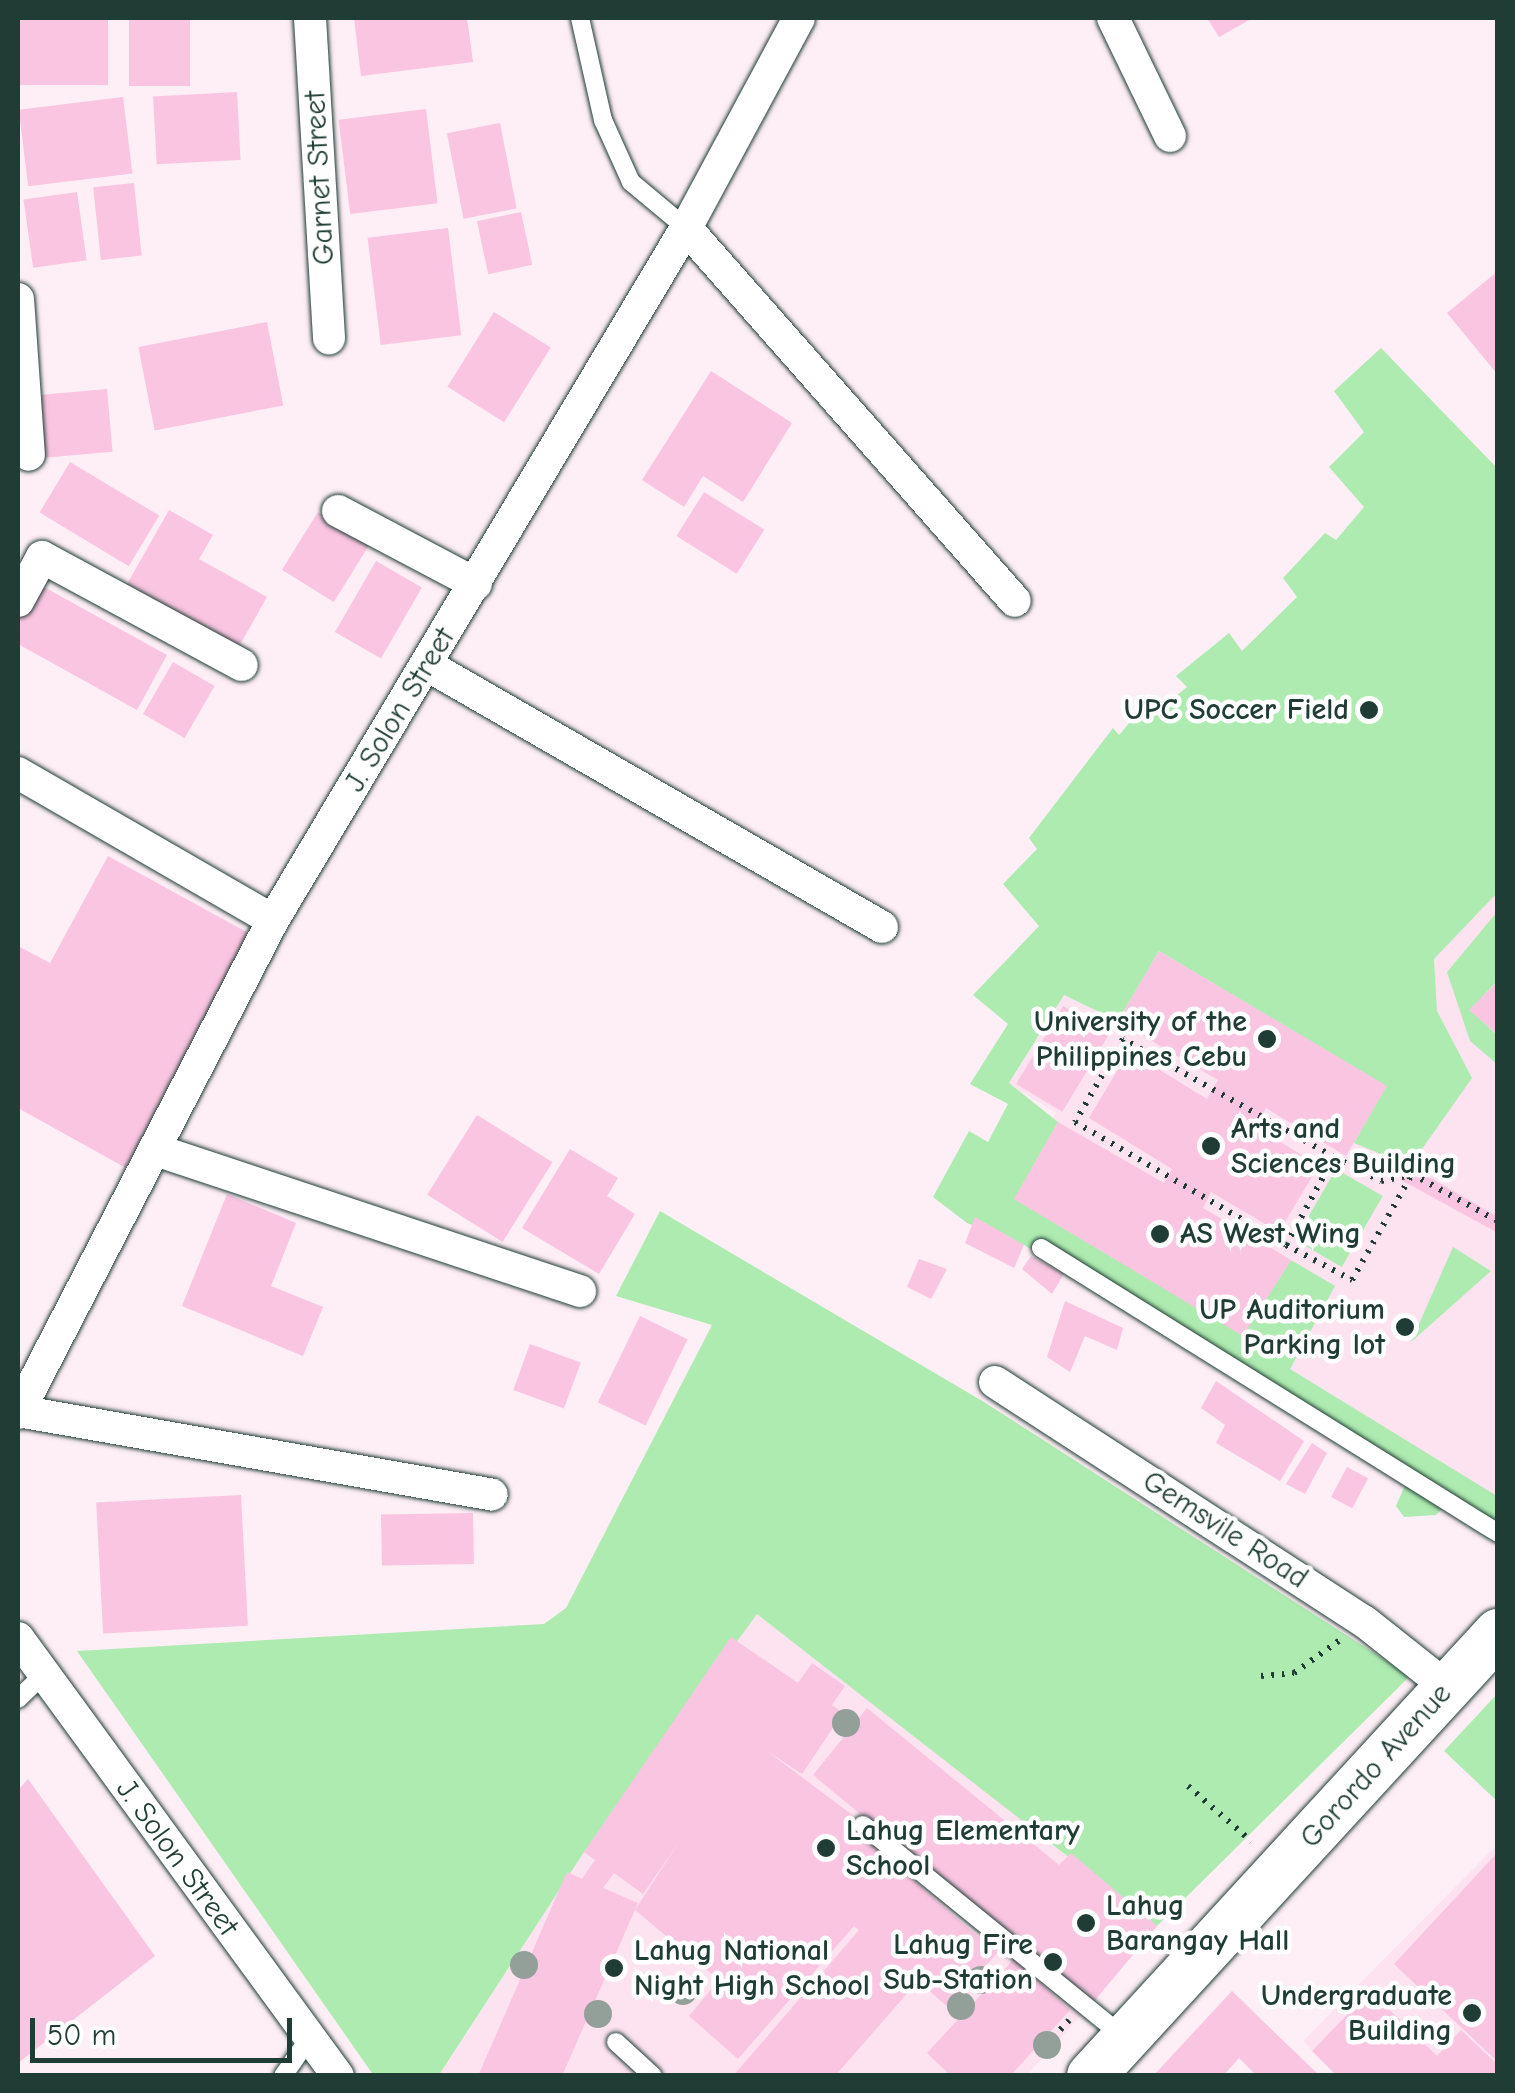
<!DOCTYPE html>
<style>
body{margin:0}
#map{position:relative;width:1515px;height:2093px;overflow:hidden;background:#feeef6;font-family:"Comic Neue",sans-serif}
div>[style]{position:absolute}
.built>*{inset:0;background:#fde2f0}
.green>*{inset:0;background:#aeebb1;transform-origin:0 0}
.building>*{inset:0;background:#fac5e1;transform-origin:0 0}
.path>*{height:6px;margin-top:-3px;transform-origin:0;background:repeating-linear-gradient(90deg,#1f3d34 0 2.5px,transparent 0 10.5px)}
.roads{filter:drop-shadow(0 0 2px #1f3d34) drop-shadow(0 0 2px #1f3d34)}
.lane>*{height:18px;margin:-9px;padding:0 9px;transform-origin:9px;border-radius:9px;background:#fff}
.street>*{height:32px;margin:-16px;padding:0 16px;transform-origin:16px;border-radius:16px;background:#fff}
.secondary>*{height:48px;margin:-24px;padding:0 24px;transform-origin:24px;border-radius:24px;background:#fff}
.trees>*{width:28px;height:28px;margin:-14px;border-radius:50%;background:#93a099}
.dots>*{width:28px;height:28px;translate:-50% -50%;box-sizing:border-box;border:5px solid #fff;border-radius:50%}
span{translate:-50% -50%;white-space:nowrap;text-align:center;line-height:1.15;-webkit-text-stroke:9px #fff;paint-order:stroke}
.street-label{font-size:30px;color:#1f3d34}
.poi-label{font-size:30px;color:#1f3d34;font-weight:700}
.right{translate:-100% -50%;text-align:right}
.left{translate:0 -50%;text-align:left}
.frame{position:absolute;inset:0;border:20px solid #1f3d34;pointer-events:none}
.scale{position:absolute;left:30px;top:2018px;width:262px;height:45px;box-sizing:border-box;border:5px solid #1f3d34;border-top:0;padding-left:12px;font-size:30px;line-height:35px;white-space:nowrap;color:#1f3d34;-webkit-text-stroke:8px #fff;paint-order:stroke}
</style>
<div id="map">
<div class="built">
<i style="clip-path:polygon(1497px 572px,1497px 1509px,1003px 1205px,1056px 1113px,1009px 1084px,1064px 995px)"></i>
<i style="clip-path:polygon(757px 1613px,1071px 1853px,1015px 1919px,1101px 1993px,1027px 2075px,439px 2076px,584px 1852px)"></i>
<i style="clip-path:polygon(1497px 1845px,1497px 2075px,1338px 2075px,1303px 2041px)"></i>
</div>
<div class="green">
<i style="clip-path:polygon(1381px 348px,1497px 468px,1497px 893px,1434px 959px,1437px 1011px,1472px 1078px,1410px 1166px,1354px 1143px,1386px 1086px,1159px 951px,1118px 1021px,1064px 995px,1009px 1083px,1058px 1122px,1015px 1198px,1243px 1335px,1291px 1260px,1335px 1286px,1290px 1369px,1497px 1496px,1497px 1523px,1454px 1497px,1436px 1515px,1404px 1517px,1396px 1506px,1406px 1483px,1024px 1245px,967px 1223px,933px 1197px,969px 1131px,988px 1142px,1008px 1104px,970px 1084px,1008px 1024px,973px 995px,1039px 926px,1003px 884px,1037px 849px,1029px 838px,1113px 728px,1119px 735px,1149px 700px,1158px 711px,1187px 687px,1176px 676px,1229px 633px,1242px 651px,1297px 597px,1283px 578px,1325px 533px,1336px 540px,1364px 507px,1329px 467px,1364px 432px,1334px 391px)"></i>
<i style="clip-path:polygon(1497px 912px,1497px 981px,1470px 1010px,1497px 1035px,1497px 1064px,1470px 1041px,1447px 972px)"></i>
<i style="left:1336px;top:1169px;width:54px;height:82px;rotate:30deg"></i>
<i style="clip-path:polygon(660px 1211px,984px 1402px,1410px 1676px,1157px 1926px,757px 1614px,584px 1852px,439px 2075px,374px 2076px,77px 1651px,544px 1624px,566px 1608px,712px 1325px,616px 1296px)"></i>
<i style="clip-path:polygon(1453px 1247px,1491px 1271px,1411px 1342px)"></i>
<i style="clip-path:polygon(1497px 1694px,1497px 1801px,1444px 1751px)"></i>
</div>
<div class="building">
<i style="left:20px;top:18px;width:88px;height:67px"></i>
<i style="left:129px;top:18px;width:61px;height:68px"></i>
<i style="clip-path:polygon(354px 18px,467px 18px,473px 62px,361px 76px)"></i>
<i style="clip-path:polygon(1207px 18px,1253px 18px,1219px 37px)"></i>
<i style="left:237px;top:92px;width:68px;height:84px;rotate:87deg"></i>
<i style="left:123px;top:97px;width:77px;height:105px;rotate:83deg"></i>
<i style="left:426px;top:109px;width:95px;height:88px;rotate:83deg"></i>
<i style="left:500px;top:123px;width:87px;height:54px;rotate:79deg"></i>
<i style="left:134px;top:183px;width:73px;height:41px;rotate:84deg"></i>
<i style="left:77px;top:192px;width:69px;height:54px;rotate:82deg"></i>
<i style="left:521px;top:212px;width:54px;height:45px;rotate:78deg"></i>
<i style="left:448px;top:228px;width:108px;height:81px;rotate:83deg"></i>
<i style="clip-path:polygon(1498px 271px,1498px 375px,1447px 313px)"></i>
<i style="left:494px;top:312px;width:67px;height:88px;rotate:32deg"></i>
<i style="left:267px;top:322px;width:85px;height:131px;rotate:79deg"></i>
<i style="clip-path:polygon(711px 371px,792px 423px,743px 502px,703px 476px,684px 507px,642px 480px)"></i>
<i style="left:107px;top:389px;width:63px;height:71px;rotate:85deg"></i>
<i style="left:70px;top:462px;width:104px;height:59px;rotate:31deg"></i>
<i style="left:704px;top:492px;width:71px;height:52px;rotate:32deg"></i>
<i style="clip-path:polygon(169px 510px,213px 535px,199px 559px,267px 597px,233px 657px,122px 593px)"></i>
<i style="left:318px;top:512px;width:61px;height:68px;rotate:32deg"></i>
<i style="left:376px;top:561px;width:53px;height:82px;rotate:30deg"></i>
<i style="clip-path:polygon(35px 582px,167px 655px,137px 710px,18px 644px,18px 614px)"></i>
<i style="left:173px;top:662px;width:48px;height:60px;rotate:30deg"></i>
<i style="clip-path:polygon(108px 856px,252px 935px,126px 1168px,18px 1108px,18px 946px,50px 963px)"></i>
<i style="clip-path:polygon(1159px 951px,1387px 1086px,1346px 1156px,1266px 1108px,1255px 1127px,1319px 1165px,1279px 1232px,1211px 1192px,1203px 1208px,1291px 1260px,1243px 1336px,1014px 1199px,1058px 1122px,1164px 1183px,1172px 1169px,1089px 1118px,1129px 1051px,1207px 1099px,1218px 1080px,1118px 1021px)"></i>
<i style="clip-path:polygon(1498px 981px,1498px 1035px,1469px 1010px)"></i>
<i style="left:1063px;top:1006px;width:54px;height:91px;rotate:31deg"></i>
<i style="left:477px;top:1115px;width:89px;height:94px;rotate:32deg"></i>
<i style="clip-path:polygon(570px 1149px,618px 1178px,607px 1196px,635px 1214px,599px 1274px,522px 1228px)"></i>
<i style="clip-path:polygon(1410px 1166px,1498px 1217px,1498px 1233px,1401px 1180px)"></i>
<i style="clip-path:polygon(227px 1194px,296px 1223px,271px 1286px,323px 1307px,303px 1356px,182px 1306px)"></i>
<i style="clip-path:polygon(975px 1217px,1024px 1245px,1014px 1268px,965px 1243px)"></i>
<i style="clip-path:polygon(1031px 1256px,1064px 1274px,1052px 1294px,1022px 1269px)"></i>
<i style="clip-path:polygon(919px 1259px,947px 1269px,931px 1299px,907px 1287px)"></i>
<i style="clip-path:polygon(1065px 1301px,1123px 1328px,1117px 1350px,1085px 1336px,1070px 1372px,1047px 1357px)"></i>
<i style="left:640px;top:1316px;width:53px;height:96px;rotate:26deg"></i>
<i style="left:530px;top:1344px;width:54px;height:49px;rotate:20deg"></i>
<i style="clip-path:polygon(1216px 1381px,1304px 1441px,1280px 1481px,1216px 1443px,1225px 1425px,1201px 1408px)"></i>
<i style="clip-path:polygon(1312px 1443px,1327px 1453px,1305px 1494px,1286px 1484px)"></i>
<i style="left:1347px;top:1467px;width:24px;height:34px;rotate:28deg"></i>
<i style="left:241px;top:1495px;width:131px;height:145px;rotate:87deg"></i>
<i style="left:473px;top:1513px;width:51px;height:92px;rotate:89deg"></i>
<i style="clip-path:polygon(731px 1637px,798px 1683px,812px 1663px,845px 1686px,832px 1705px,843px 1713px,802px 1774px,767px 1751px,859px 1820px,852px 1827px,997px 1953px,949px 2008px,918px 1981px,835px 2076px,733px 2076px,859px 1930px,854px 1926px,738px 2059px,689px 2016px,719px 1980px,635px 1910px,679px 1842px,643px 1894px,614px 1873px,603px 1888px,638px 1903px,562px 2076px,478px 2076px,567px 1872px,582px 1879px,595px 1860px,584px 1852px)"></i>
<i style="clip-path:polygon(867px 1708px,1059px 1865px,1071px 1853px,1157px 1926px,1091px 2005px,813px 1775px)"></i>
<i style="clip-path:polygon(28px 1779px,155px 1956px,18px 2063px,18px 1790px)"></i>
<i style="clip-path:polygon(1498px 1852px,1498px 2062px,1394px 1964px)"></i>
<i style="clip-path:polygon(1014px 1959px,1070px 2010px,1010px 2076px,951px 2076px,927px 2053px)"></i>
<i style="clip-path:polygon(1232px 1991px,1269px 2027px,1320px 2076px,1257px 2076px,1239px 2058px,1223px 2076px,1153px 2076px)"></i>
<i style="clip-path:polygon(1370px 1991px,1437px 2056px,1461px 2030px,1498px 2065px,1498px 2076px,1337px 2076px,1312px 2051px)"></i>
</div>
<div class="path">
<i style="left:1334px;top:1157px;width:53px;rotate:27.1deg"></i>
<i style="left:1381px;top:1181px;width:31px;rotate:-11deg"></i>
<i style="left:1286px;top:1245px;width:100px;rotate:-61.4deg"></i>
<i style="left:1334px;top:1157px;width:242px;rotate:-150.8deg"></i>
<i style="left:1123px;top:1039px;width:96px;rotate:120deg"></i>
<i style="left:1075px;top:1122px;width:244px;rotate:30.2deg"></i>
<i style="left:1286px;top:1245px;width:75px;rotate:27.9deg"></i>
<i style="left:1352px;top:1280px;width:122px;rotate:-60.5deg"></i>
<i style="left:1412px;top:1174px;width:98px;rotate:28.7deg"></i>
<i style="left:1261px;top:1676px;width:33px;rotate:-5deg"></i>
<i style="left:1294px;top:1673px;width:57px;rotate:-35.7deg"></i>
<i style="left:1188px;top:1786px;width:84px;rotate:41.1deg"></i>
<i style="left:1046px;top:2045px;width:34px;rotate:-47deg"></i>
</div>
<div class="roads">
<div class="lane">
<i style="left:580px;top:18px;width:105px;rotate:77.3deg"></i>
<i style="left:603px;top:120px;width:68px;rotate:65.7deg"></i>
<i style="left:631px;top:182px;width:72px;rotate:39.9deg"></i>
<i style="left:1041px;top:1248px;width:539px;rotate:31.95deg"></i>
<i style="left:18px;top:1699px;width:36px;rotate:-44deg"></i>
<i style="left:863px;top:1825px;width:335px;rotate:39.1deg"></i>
<i style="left:616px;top:2042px;width:50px;rotate:42.6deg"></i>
<i style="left:283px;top:2076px;width:44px;rotate:-55.2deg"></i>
</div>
<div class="street">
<i style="left:310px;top:18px;width:321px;rotate:86.6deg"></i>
<i style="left:1113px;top:18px;width:131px;rotate:64.2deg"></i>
<i style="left:686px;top:228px;width:497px;rotate:48.6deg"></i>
<i style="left:18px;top:299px;width:156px;rotate:86deg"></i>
<i style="left:338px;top:511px;width:156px;rotate:27.9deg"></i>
<i style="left:18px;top:601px;width:50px;rotate:-61.4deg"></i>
<i style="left:42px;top:557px;width:227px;rotate:28.4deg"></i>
<i style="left:427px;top:665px;width:525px;rotate:29.93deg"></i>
<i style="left:18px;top:773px;width:294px;rotate:30deg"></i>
<i style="left:156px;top:1150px;width:447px;rotate:18.4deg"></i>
<i style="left:995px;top:1382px;width:441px;rotate:33deg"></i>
<i style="left:1365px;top:1622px;width:105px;rotate:38.4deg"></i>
<i style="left:18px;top:1411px;width:481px;rotate:10deg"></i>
<i style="left:18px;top:1413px;width:555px;rotate:-62.65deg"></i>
<i style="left:273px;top:920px;width:806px;rotate:-59.17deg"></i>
<i style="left:686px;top:228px;width:238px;rotate:-61.7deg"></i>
<i style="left:18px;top:1638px;width:542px;rotate:53.85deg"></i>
</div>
<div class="secondary">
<i style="left:1091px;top:2076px;width:602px;rotate:-47.43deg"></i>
</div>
</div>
<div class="trees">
<i style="left:846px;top:1723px"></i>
<i style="left:524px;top:1965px"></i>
<i style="left:981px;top:1980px"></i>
<i style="left:683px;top:1991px"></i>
<i style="left:961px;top:2006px"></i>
<i style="left:598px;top:2014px"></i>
<i style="left:1047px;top:2045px"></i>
</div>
<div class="dots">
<i style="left:1369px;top:710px;background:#1f3d34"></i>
<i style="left:1267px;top:1039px;background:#1f3d34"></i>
<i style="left:1211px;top:1146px;background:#1f3d34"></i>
<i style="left:1160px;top:1234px;background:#1f3d34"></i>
<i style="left:1405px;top:1327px;background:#1f3d34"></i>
<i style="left:826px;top:1848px;background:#1f3d34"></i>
<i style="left:1086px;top:1923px;background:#1f3d34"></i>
<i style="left:1053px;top:1962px;background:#1f3d34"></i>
<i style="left:614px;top:1968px;background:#1f3d34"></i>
<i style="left:1472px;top:2013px;background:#1f3d34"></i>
</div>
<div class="street-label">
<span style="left:320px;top:178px;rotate:-93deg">Garnet Street</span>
<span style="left:400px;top:710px;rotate:-59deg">J. Solon Street</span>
<span style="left:1225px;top:1530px;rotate:33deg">Gemsvile Road</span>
<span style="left:1376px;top:1766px;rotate:-48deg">Gorordo Avenue</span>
<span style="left:177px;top:1858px;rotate:54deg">J. Solon Street</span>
</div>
<div class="poi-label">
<span class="right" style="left:1349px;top:710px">UPC Soccer Field</span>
<span class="right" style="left:1247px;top:1039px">University of the<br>Philippines Cebu</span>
<span class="left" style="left:1231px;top:1146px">Arts and<br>Sciences Building</span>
<span class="left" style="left:1180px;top:1234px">AS West Wing</span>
<span class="right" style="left:1385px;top:1327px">UP Auditorium<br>Parking lot</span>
<span class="left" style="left:846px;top:1848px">Lahug Elementary<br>School</span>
<span class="left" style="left:1106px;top:1923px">Lahug<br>Barangay Hall</span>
<span class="right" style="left:1033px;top:1962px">Lahug Fire<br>Sub-Station</span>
<span class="left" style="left:634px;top:1968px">Lahug National<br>Night High School</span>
<span class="right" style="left:1452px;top:2013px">Undergraduate<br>Building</span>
</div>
<div class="frame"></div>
<div class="scale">50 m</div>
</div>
